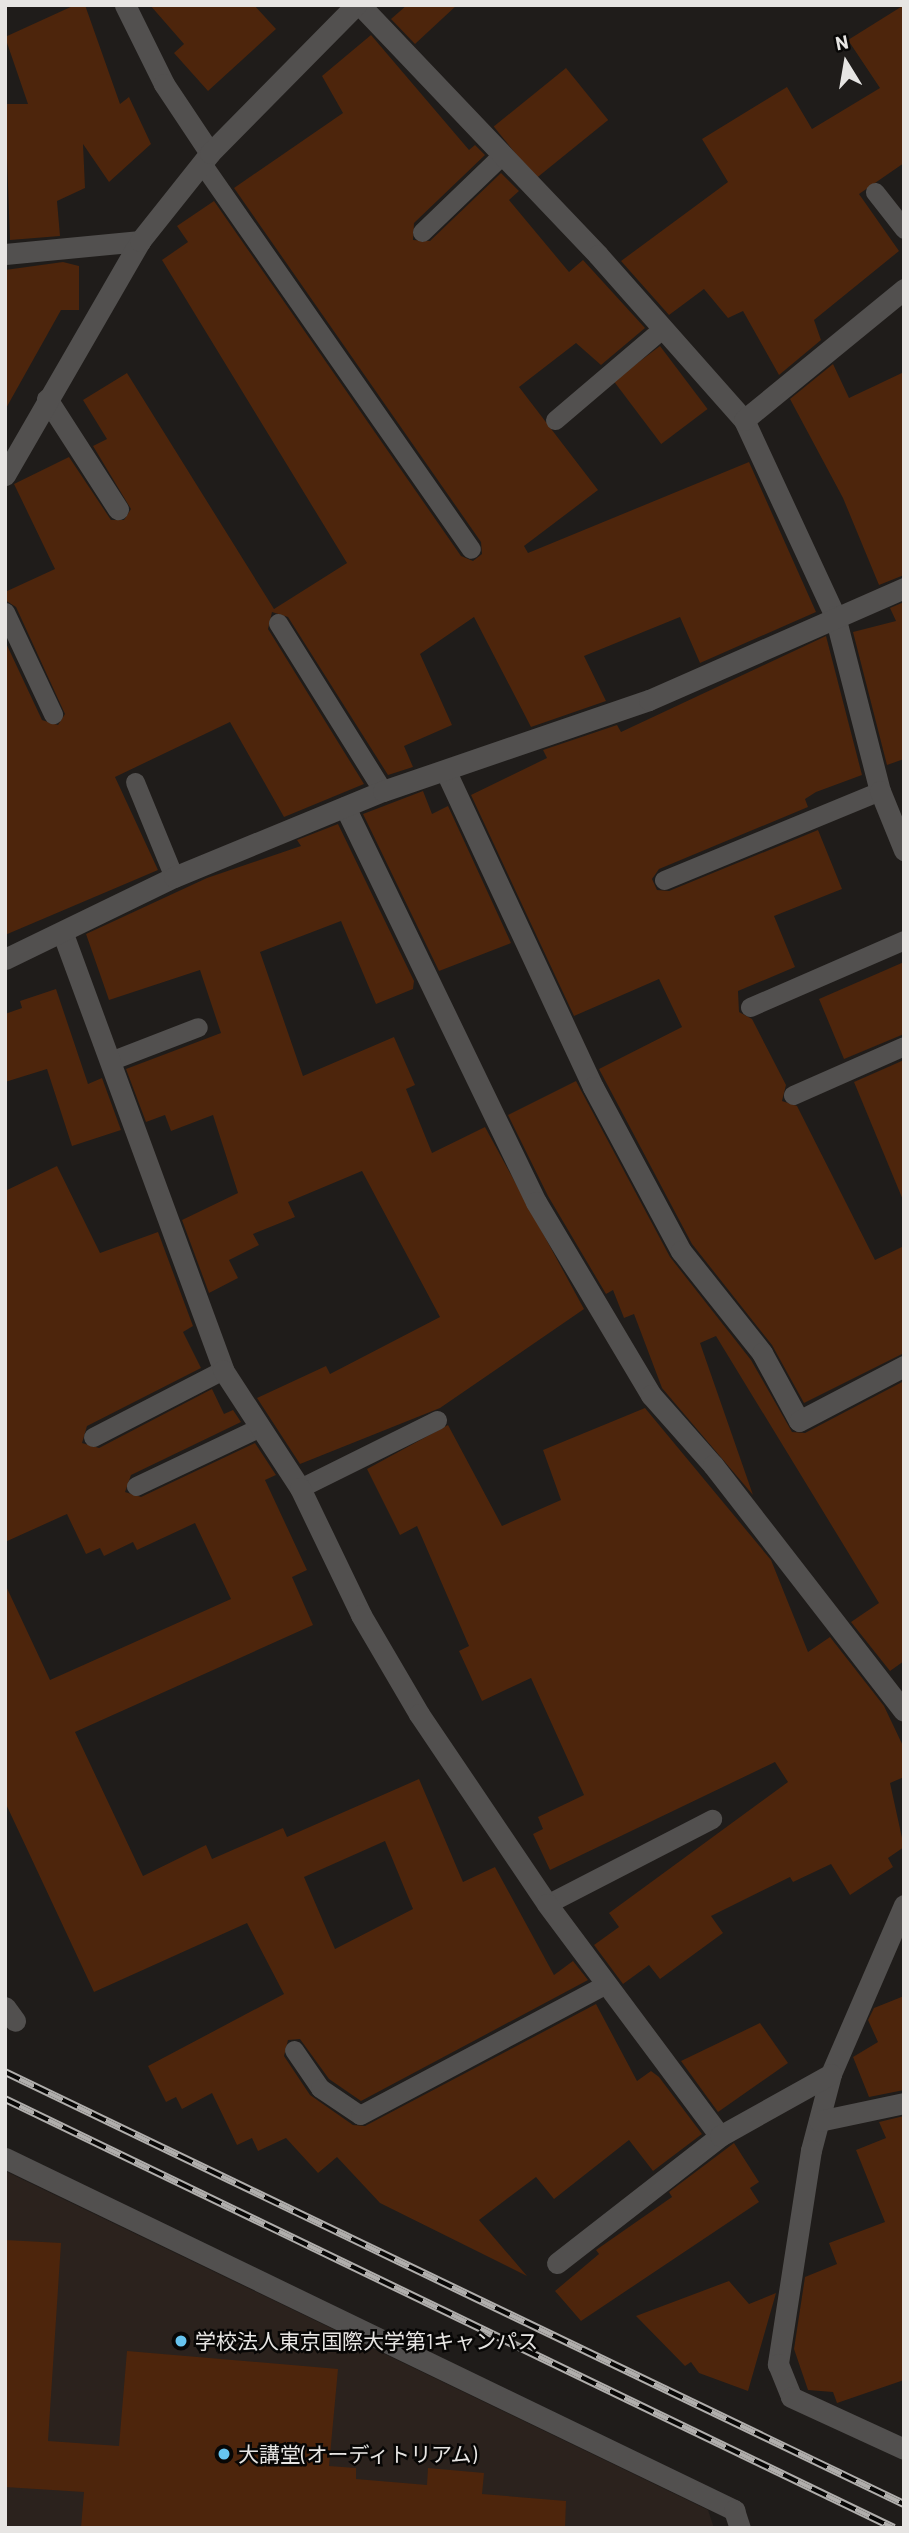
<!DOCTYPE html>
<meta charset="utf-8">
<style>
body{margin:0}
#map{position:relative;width:909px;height:2533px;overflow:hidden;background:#1f1c1a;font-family:Barlow,"Noto Sans JP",sans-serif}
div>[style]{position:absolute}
.built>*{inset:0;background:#2b221d}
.building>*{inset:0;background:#4d250c;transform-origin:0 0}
.service>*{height:19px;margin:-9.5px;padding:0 9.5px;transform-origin:9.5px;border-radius:9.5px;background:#52504f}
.minor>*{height:21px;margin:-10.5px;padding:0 10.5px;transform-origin:10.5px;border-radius:10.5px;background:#52504f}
.rail>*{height:8px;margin-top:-4px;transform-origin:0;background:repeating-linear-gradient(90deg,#080706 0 16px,#b0aeac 0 32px);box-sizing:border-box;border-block:2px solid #b0aeac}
.dots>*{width:19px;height:19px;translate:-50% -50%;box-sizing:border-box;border:4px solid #080706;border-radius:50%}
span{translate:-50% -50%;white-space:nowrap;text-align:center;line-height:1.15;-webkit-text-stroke:5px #080706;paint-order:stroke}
.poi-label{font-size:21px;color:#e7e5e3}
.left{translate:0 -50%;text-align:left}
.frame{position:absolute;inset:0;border:7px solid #e7e5e3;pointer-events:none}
.north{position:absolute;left:811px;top:28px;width:70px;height:70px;-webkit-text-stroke:5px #080706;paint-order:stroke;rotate:349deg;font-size:19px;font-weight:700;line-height:28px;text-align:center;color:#e7e5e3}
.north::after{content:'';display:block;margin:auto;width:24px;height:32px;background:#e7e5e3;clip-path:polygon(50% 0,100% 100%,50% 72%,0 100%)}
</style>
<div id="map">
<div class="built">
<i style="clip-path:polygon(5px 2171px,708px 2510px,714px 2528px,5px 2528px)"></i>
</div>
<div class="building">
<i style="clip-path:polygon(75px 5px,85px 5px,120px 104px,129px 97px,151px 144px,109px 182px,83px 144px,85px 188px,57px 201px,60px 236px,10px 240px,5px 104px,28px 104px,5px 37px)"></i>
<i style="clip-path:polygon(150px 5px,254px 5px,276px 29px,208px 91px,174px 53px,184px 44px)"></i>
<i style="clip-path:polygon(407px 5px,457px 5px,415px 44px,391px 19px)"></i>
<i style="clip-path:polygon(904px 5px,904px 163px,859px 194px,899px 251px,814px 320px,821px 340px,779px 375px,743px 311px,728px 318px,704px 289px,669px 315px,621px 261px,728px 182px,702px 139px,787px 87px,812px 129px,880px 88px,848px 40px)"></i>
<i style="clip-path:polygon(371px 35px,469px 150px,475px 145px,485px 155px,414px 223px,413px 240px,430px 241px,501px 173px,519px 191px,509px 200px,569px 272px,583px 260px,645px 328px,601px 365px,576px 343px,519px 387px,598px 490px,524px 546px,528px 553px,749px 462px,816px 612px,700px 663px,680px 617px,584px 656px,606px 701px,531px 727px,474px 617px,420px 654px,452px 725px,404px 746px,413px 767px,388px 775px,288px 617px,272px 612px,268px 629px,364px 784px,284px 817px,230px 722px,115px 777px,158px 870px,5px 935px,5px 641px,42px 720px,58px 725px,65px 714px,16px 607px,5px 600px,5px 592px,55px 569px,14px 484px,69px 457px,111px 520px,124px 520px,131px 509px,93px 446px,107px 439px,83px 400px,127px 373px,274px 609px,347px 563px,162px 260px,188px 242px,177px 226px,214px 201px,461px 556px,473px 561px,482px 554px,481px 542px,234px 188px,343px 113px,322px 76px)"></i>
<i style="left:566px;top:68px;width:67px;height:93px;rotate:51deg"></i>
<i style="clip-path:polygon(63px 262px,79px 266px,79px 310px,61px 310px,5px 410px,5px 270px)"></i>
<i style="left:660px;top:346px;width:79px;height:58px;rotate:53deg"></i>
<i style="clip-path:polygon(833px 364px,849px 398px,904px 372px,904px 575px,879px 585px,843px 498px,790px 399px)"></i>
<i style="clip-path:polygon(904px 602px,904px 759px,887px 765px,853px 632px,896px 621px,890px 608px)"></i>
<i style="clip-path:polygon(826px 636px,862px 775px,816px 792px,805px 799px,808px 807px,659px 869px,652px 879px,657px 890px,669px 891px,818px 830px,842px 889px,774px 916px,795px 967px,738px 991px,739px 1012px,752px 1019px,786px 1085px,782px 1101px,797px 1106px,875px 1260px,904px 1246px,904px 1353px,804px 1403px,772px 1345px,692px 1244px,599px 1069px,682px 1027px,659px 979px,574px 1016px,471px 795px,547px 758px,543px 750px,617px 725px,621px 732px)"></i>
<i style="clip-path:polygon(423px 791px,432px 814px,448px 806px,511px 943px,439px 971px,363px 814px)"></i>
<i style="clip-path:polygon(338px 824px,414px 981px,413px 989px,376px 1004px,341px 921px,260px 952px,303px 1076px,394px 1037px,415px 1085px,406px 1089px,432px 1153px,485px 1127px,584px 1309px,440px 1408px,300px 1464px,257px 1398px,326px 1366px,330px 1374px,440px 1317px,362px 1171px,288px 1202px,295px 1217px,253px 1234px,259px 1245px,229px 1260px,238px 1278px,209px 1293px,182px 1220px,238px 1193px,213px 1115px,171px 1131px,165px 1115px,146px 1122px,126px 1069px,221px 1033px,200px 970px,109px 1000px,86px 934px,207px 878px,301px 846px,297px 840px)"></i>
<i style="clip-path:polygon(904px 962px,904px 1034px,844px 1059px,819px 999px)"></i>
<i style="clip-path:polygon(56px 989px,88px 1084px,102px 1078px,121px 1130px,72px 1146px,47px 1069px,5px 1082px,5px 1014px,22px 1008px,20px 1001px)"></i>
<i style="clip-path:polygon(904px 1060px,904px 1200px,903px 1200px,854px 1082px)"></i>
<i style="clip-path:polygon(576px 1081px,670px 1257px,751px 1360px,792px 1432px,805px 1433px,904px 1381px,904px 1661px,890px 1671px,851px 1622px,879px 1603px,716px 1336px,700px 1343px,753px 1495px,662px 1388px,634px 1314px,624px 1318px,613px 1290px,606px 1294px,548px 1196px,508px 1115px)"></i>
<i style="clip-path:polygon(evenodd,57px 1166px,100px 1253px,158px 1232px,193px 1326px,183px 1332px,201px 1368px,87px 1426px,82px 1443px,99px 1448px,212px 1389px,224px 1414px,233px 1410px,241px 1422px,131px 1475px,125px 1492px,141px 1497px,255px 1443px,276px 1475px,265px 1480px,307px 1570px,292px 1577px,313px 1625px,75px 1732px,143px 1876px,206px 1845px,212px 1859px,283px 1828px,287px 1837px,419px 1779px,463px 1882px,495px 1867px,554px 1975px,573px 1961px,588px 1980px,361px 2101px,329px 2079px,300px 2039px,288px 2040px,284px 2056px,310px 2095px,353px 2125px,365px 2126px,596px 2004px,637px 2081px,651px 2071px,659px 2077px,702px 2134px,653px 2171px,629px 2140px,554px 2199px,536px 2177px,479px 2220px,527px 2276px,380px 2203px,337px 2157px,318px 2173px,286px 2138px,258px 2151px,252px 2138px,237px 2145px,212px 2093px,182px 2109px,176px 2097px,166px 2102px,148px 2066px,284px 1994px,247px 1923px,94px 1992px,5px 1802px,5px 1584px,50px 1680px,231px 1599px,195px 1523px,137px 1550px,133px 1542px,104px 1556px,100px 1548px,86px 1554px,67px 1514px,5px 1542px,5px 1191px,57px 1166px,385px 1841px,413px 1909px,335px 1949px,304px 1877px,385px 1841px)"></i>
<i style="clip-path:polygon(645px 1408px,771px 1560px,808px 1652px,830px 1637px,884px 1706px,904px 1748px,904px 1777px,890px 1783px,904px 1847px,888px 1858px,893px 1867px,850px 1895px,831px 1864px,793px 1882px,790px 1877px,711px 1916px,723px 1933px,660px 1979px,649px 1965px,623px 1984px,594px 1945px,619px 1927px,609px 1913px,788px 1782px,775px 1762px,550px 1870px,533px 1834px,543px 1829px,538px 1817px,584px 1795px,531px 1678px,482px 1701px,459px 1651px,469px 1646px,417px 1526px,400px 1535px,367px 1469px,448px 1425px,502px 1526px,561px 1500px,543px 1450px)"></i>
<i style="clip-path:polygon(904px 1996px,904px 2090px,869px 2097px,853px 2057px,878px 2042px,868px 2020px,874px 2008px)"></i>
<i style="clip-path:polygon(760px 2023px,788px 2063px,718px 2112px,681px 2061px)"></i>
<i style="clip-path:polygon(904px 2116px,904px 2380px,837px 2403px,833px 2392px,808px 2390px,794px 2349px,805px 2277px,837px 2264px,829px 2243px,885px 2222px,856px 2150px,886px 2138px,879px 2122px)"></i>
<i style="clip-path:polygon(734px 2143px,759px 2182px,750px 2188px,759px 2202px,581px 2321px,555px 2291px,599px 2254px,596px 2250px,672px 2197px,669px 2192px)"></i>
<i style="clip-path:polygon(5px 2240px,61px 2243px,48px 2441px,119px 2446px,127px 2351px,338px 2369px,329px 2466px,356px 2468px,356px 2479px,427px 2485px,428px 2468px,484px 2473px,482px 2494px,566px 2501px,565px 2528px,81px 2528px,84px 2492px,5px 2487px)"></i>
<i style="clip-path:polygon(729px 2281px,749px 2304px,776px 2293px,748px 2391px,699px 2373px,691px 2362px,685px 2366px,636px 2316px)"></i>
</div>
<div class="service">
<i style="left:203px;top:165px;width:468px;rotate:55.1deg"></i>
<i style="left:875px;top:192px;width:47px;rotate:51.9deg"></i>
<i style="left:422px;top:232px;width:112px;rotate:-43.9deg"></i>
<i style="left:555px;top:420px;width:140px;rotate:-40.4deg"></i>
<i style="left:5px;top:612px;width:113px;rotate:64.8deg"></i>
<i style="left:278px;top:623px;width:198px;rotate:58deg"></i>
<i style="left:135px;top:782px;width:103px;rotate:67.7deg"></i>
<i style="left:664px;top:880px;width:234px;rotate:-22.4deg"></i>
<i style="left:750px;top:1007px;width:168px;rotate:-23.5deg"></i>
<i style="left:110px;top:1061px;width:94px;rotate:-21.1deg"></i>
<i style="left:793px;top:1095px;width:121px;rotate:-23.8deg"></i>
<i style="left:93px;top:1437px;width:146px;rotate:-27.3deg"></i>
<i style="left:136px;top:1486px;width:137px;rotate:-25.4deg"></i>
<i style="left:300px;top:1488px;width:153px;rotate:-26.4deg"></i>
<i style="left:547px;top:1904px;width:186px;rotate:-27.3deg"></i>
<i style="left:294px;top:2050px;width:46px;rotate:55.6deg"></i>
<i style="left:320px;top:2088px;width:48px;rotate:34deg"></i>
<i style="left:360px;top:2115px;width:277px;rotate:-28deg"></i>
</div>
<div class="minor">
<i style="left:125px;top:5px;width:88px;rotate:63.7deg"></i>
<i style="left:164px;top:84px;width:83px;rotate:56.3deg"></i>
<i style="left:360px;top:5px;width:345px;rotate:46.4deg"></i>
<i style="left:598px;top:255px;width:220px;rotate:48.5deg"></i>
<i style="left:744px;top:420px;width:216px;rotate:65.1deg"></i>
<i style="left:835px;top:616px;width:181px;rotate:75.6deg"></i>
<i style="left:880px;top:791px;width:64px;rotate:67.9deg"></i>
<i style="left:5px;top:254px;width:136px;rotate:-5.5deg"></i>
<i style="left:47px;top:399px;width:131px;rotate:57.2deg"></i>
<i style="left:744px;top:420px;width:207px;rotate:-39.3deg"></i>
<i style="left:5px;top:475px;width:270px;rotate:-60deg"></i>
<i style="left:140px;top:241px;width:112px;rotate:-51.5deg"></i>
<i style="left:210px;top:153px;width:208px;rotate:-45.4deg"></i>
<i style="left:447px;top:774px;width:345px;rotate:65deg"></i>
<i style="left:593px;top:1087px;width:186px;rotate:61.8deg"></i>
<i style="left:681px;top:1251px;width:130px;rotate:51.5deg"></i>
<i style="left:762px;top:1353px;width:77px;rotate:61.4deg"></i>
<i style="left:799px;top:1421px;width:119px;rotate:-27.6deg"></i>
<i style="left:345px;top:807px;width:439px;rotate:64.2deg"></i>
<i style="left:536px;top:1202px;width:225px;rotate:59.2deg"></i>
<i style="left:651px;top:1395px;width:94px;rotate:48.5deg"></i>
<i style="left:713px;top:1465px;width:311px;rotate:52.2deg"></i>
<i style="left:63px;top:934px;width:464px;rotate:69.8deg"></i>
<i style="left:223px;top:1370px;width:141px;rotate:56.9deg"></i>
<i style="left:300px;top:1488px;width:141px;rotate:64.3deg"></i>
<i style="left:361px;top:1615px;width:115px;rotate:59.6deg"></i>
<i style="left:419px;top:1714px;width:229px;rotate:56deg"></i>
<i style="left:547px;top:1904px;width:289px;rotate:53.3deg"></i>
<i style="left:5px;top:959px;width:188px;rotate:-25.9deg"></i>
<i style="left:174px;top:877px;width:226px;rotate:-22.4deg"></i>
<i style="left:383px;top:791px;width:281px;rotate:-18.9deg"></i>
<i style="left:649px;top:700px;width:279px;rotate:-23.7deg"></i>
<i style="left:904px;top:1905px;width:184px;rotate:113.4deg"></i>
<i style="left:831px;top:2074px;width:79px;rotate:104.7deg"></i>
<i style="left:811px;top:2150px;width:217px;rotate:98.8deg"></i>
<i style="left:778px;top:2364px;width:35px;rotate:68deg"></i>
<i style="left:791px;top:2397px;width:124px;rotate:24.7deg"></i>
<i style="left:5px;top:2007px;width:17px;rotate:54deg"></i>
<i style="left:819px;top:2121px;width:87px;rotate:-12deg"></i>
<i style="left:5px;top:2158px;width:810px;rotate:25.77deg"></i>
<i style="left:734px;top:2510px;width:19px;rotate:72deg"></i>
<i style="left:557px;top:2263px;width:207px;rotate:-37.9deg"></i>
<i style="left:720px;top:2136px;width:127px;rotate:-29.2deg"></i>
</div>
<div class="rail">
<i style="left:5px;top:2072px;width:997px;rotate:25.67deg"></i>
<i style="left:5px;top:2099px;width:987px;rotate:25.76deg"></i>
</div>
<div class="dots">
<i style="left:181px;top:2341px;background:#67c4ef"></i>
<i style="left:224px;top:2454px;background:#67c4ef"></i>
</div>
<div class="poi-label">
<span class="left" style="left:195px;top:2341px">学校法人東京国際大学第1キャンパス</span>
<span class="left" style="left:238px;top:2454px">大講堂(オーディトリアム)</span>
</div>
<div class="frame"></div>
<div class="north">N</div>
</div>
